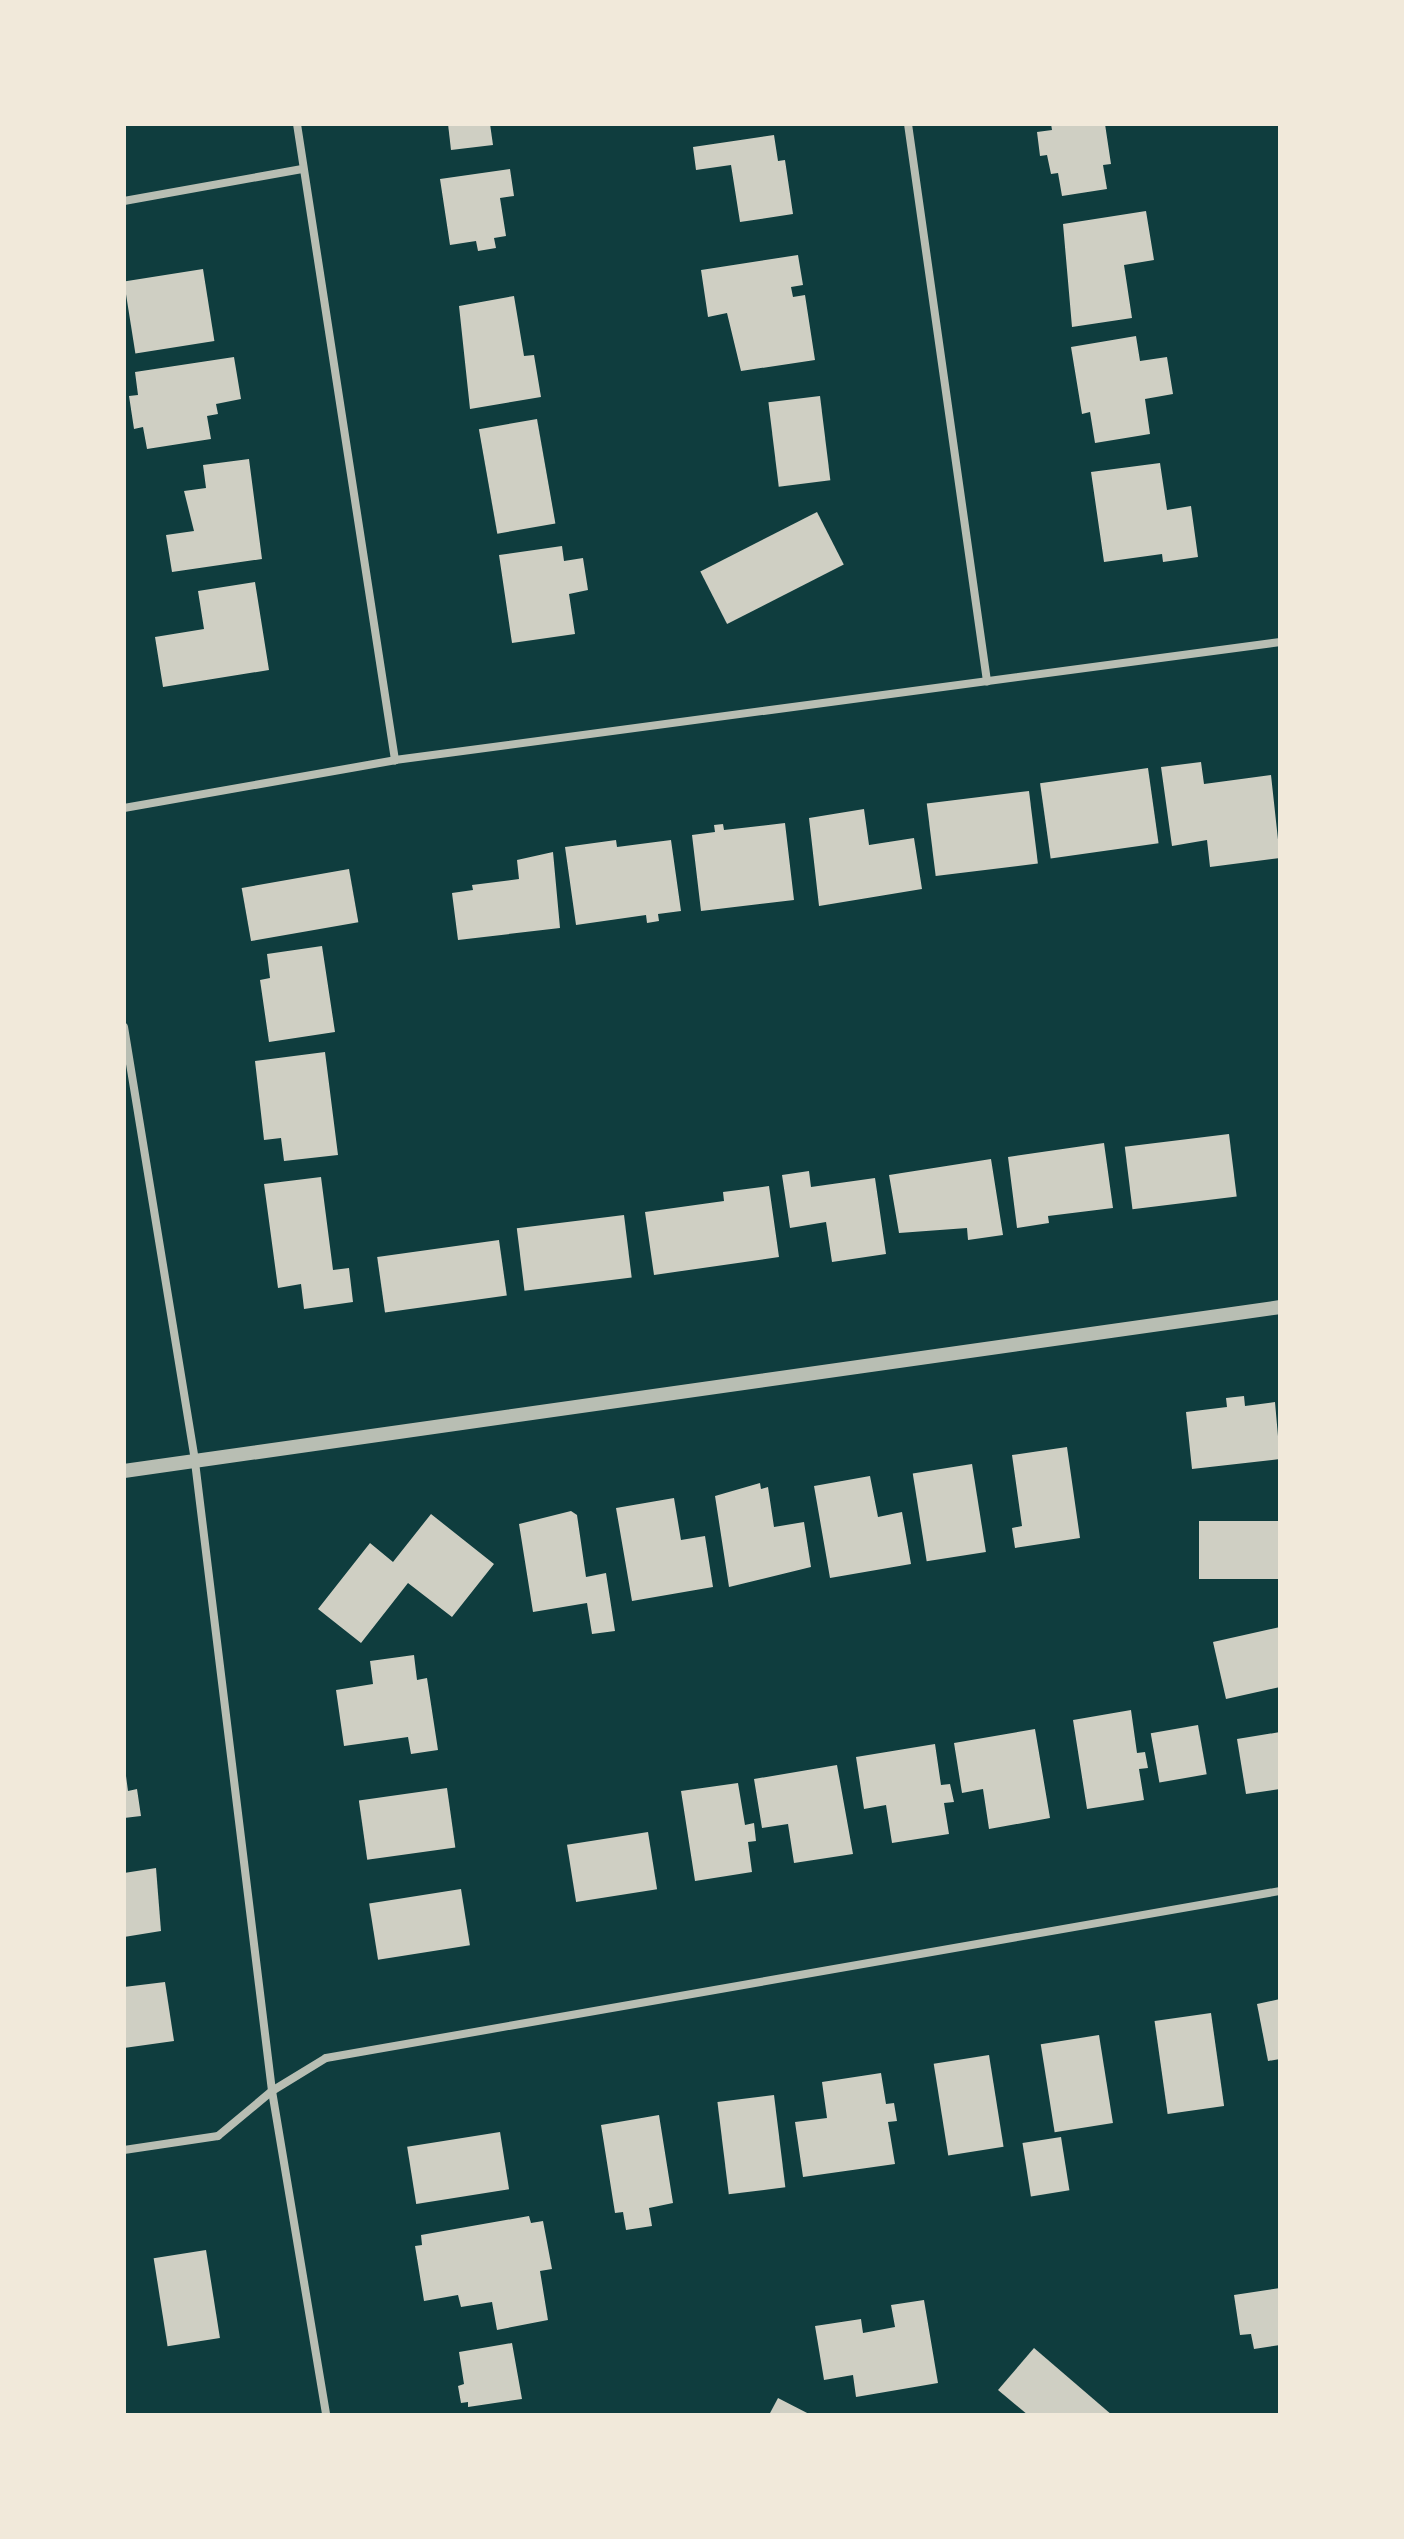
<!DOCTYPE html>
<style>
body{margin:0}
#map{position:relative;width:1404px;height:2539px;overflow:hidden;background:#0f3d3e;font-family:Commissioner,sans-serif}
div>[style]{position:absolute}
.building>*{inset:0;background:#cfcfc3;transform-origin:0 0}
.minor>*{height:8px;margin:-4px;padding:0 4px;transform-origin:4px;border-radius:4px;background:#b8beb3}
.tertiary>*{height:14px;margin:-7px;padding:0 7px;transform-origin:7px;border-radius:7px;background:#b8beb3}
span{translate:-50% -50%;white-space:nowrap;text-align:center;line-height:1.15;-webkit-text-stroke:6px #f1e9da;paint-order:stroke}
.frame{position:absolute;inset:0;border:126px solid #f1e9da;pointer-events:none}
</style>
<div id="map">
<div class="building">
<i style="clip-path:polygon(448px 124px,490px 124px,493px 145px,451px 150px)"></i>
<i style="clip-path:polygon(1051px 124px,1105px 124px,1111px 164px,1103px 165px,1107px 189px,1062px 196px,1058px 173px,1051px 174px,1047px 155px,1040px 156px,1037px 132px,1052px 130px)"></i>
<i style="clip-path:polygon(774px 135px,778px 161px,785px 160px,793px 214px,740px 222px,731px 165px,696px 170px,693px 147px)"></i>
<i style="clip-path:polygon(510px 169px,514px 196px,500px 198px,506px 236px,494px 238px,496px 248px,478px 251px,476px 241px,450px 245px,440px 179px)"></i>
<i style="clip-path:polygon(1146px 211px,1154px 260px,1124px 265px,1132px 318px,1072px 327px,1063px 224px)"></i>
<i style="clip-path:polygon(798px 255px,803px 285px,791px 287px,793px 297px,805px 295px,815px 360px,741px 371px,727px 313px,708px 317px,701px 270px)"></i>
<i style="left:203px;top:269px;width:73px;height:80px;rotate:81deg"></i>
<i style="clip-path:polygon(514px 296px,524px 356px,534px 355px,541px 397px,470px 409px,459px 306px)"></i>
<i style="clip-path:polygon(1136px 336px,1140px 361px,1167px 357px,1173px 394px,1145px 399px,1150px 434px,1095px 443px,1090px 412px,1082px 414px,1071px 347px)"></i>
<i style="clip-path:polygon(234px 357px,241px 399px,216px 404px,218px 414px,207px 416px,211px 439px,147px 449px,143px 427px,134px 429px,129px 396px,138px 395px,135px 372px)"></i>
<i style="left:820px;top:396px;width:85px;height:52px;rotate:83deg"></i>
<i style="left:537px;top:419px;width:106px;height:59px;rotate:80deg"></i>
<i style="clip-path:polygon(249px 459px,262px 559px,172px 572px,166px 535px,194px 531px,184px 491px,206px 488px,203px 465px)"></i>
<i style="clip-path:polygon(1160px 463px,1167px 510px,1191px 506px,1198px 557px,1163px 562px,1162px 554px,1104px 562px,1091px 472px)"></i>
<i style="left:817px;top:512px;width:59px;height:131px;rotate:63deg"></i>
<i style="clip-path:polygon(562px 546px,564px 561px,583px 558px,588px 590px,569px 594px,575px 634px,512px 643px,499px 555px)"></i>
<i style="clip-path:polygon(255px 582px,269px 670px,163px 687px,155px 637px,204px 629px,198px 591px)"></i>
<i style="clip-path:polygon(1201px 762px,1204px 784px,1271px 775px,1280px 858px,1210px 867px,1207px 840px,1172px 846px,1161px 767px)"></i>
<i style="left:1148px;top:768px;width:76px;height:109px;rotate:82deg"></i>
<i style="left:1029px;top:791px;width:73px;height:103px;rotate:83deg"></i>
<i style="clip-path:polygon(864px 809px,869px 845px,914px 838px,922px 889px,819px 906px,809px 818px)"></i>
<i style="clip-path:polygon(785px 823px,794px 900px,701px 911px,692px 835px,715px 832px,714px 825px,723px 824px,724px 830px)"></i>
<i style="clip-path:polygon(616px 840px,617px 847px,671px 840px,681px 911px,658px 914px,659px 921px,647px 923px,646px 915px,576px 925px,565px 847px)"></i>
<i style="clip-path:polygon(553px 852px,560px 928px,458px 940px,452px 893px,473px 890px,472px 885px,519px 879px,517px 860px)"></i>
<i style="left:349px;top:869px;width:54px;height:109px;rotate:80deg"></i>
<i style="clip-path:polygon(322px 946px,335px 1032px,269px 1042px,260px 980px,270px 978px,267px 954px)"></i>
<i style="clip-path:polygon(325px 1052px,338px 1155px,284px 1161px,281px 1138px,264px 1140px,255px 1061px)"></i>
<i style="left:1229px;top:1134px;width:63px;height:105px;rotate:83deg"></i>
<i style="clip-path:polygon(1104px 1143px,1113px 1208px,1048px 1216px,1049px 1223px,1017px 1228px,1008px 1157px)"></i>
<i style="clip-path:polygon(991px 1159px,1003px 1235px,968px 1240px,967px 1228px,899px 1233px,889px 1175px)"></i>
<i style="clip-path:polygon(809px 1171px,811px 1187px,875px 1178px,886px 1254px,832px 1262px,826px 1222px,790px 1228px,782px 1175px)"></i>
<i style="clip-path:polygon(321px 1177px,333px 1270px,349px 1268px,353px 1302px,304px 1309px,301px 1284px,278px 1288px,264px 1184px)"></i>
<i style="clip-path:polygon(769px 1186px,779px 1257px,654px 1275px,645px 1212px,724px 1201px,723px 1192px)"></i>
<i style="left:624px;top:1215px;width:63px;height:108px;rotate:83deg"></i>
<i style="left:499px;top:1240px;width:56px;height:123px;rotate:82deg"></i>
<i style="clip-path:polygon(1244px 1396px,1245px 1406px,1275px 1402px,1280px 1459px,1192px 1469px,1186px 1412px,1227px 1407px,1226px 1398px)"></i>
<i style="clip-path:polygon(1067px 1447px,1080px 1538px,1015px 1548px,1012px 1528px,1022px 1526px,1012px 1455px)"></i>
<i style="left:972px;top:1464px;width:89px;height:60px;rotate:81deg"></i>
<i style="clip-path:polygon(870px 1476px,878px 1517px,902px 1512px,911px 1564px,830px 1578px,814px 1486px)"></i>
<i style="clip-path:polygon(760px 1483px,761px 1489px,768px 1487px,774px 1527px,804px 1522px,811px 1567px,729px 1587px,715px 1496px)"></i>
<i style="clip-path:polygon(674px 1498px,681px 1540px,705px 1536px,713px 1587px,632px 1601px,616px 1508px)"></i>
<i style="clip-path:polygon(571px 1511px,577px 1515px,586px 1577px,606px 1573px,615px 1631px,592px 1634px,587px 1603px,533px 1612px,519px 1524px)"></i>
<i style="clip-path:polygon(431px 1514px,494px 1564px,452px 1617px,408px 1583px,361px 1643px,318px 1609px,370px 1543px,393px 1562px)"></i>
<i style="left:1280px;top:1521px;width:58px;height:81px;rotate:90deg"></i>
<i style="clip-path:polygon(1280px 1627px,1280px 1687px,1226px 1699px,1213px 1642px)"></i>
<i style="clip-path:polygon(414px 1655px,417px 1680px,427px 1678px,438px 1750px,411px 1754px,408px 1737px,344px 1746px,336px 1690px,373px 1684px,370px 1661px)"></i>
<i style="clip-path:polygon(1131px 1710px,1137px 1753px,1145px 1752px,1148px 1768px,1139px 1769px,1144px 1800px,1087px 1809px,1073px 1720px)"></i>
<i style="left:1198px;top:1725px;width:50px;height:48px;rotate:80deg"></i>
<i style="clip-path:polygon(1035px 1729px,1050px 1818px,989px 1829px,983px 1789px,962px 1793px,954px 1743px)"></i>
<i style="clip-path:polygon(1280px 1732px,1280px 1789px,1246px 1794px,1237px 1739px)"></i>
<i style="clip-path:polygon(935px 1744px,941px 1785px,950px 1784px,954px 1802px,944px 1803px,949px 1834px,892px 1843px,886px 1805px,864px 1809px,856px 1757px)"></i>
<i style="clip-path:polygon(837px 1765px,853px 1854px,794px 1863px,788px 1824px,762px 1828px,754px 1779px)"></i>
<i style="clip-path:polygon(126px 1776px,128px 1791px,137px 1789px,141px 1816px,124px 1818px)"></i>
<i style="clip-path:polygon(738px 1783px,745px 1825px,754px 1823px,756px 1841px,748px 1842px,752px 1872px,695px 1881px,681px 1791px)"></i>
<i style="left:447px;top:1788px;width:60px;height:89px;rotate:82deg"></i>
<i style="left:648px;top:1832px;width:58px;height:82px;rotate:81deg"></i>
<i style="clip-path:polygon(156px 1868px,161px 1931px,124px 1937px,124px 1873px)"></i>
<i style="left:461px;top:1889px;width:57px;height:93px;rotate:81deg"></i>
<i style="clip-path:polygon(165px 1982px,174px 2041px,124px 2048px,124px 1987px)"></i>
<i style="clip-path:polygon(1280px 1999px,1280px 2059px,1268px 2061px,1257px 2004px)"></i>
<i style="left:1211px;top:2013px;width:94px;height:57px;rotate:82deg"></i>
<i style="left:1099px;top:2035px;width:89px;height:59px;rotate:81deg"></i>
<i style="left:989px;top:2055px;width:93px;height:56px;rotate:81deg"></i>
<i style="clip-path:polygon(881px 2073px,886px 2104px,894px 2103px,897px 2121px,888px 2122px,895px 2164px,803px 2177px,795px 2122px,827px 2118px,822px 2082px)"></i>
<i style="left:774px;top:2095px;width:93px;height:57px;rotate:83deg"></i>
<i style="clip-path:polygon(659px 2115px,673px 2203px,649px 2208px,652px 2226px,626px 2230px,623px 2212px,615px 2213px,601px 2125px)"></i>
<i style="left:500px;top:2132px;width:58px;height:94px;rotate:81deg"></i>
<i style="left:1061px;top:2137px;width:54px;height:39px;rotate:81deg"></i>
<i style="clip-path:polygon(529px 2216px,531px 2223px,543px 2221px,552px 2269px,540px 2271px,548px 2320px,497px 2330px,492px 2302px,461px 2307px,458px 2295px,424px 2301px,415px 2246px,422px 2245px,421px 2235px)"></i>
<i style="left:206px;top:2250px;width:89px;height:53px;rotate:81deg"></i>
<i style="clip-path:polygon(1280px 2288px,1280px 2345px,1254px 2349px,1251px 2334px,1240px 2335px,1234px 2295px)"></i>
<i style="clip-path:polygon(924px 2300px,938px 2383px,856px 2397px,853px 2375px,824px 2380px,815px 2326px,861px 2319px,863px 2333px,895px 2327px,891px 2305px)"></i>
<i style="clip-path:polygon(512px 2343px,522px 2399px,468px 2407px,468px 2402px,461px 2403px,458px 2386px,464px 2384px,459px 2352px)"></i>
<i style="clip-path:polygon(1034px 2348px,1112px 2415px,1028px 2415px,998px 2390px)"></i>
<i style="clip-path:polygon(778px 2398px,811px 2415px,769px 2415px)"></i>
</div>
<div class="minor">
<i style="left:297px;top:124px;width:644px;rotate:81.24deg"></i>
<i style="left:908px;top:124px;width:563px;rotate:81.93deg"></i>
<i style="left:124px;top:201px;width:181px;rotate:-10.2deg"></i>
<i style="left:124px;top:808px;width:275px;rotate:-10deg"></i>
<i style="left:395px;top:760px;width:893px;rotate:-7.59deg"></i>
<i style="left:124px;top:1027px;width:441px;rotate:80.7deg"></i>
<i style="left:195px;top:1462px;width:634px;rotate:83.02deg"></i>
<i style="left:272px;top:2091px;width:328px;rotate:80.5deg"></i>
<i style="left:124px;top:2150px;width:95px;rotate:-8.5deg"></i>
<i style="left:218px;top:2136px;width:70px;rotate:-39.8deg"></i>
<i style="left:272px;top:2091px;width:63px;rotate:-31.4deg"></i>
<i style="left:326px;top:2058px;width:969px;rotate:-9.93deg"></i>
</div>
<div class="tertiary">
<i style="left:124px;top:1471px;width:1168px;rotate:-8.07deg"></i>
</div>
<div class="frame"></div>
</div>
